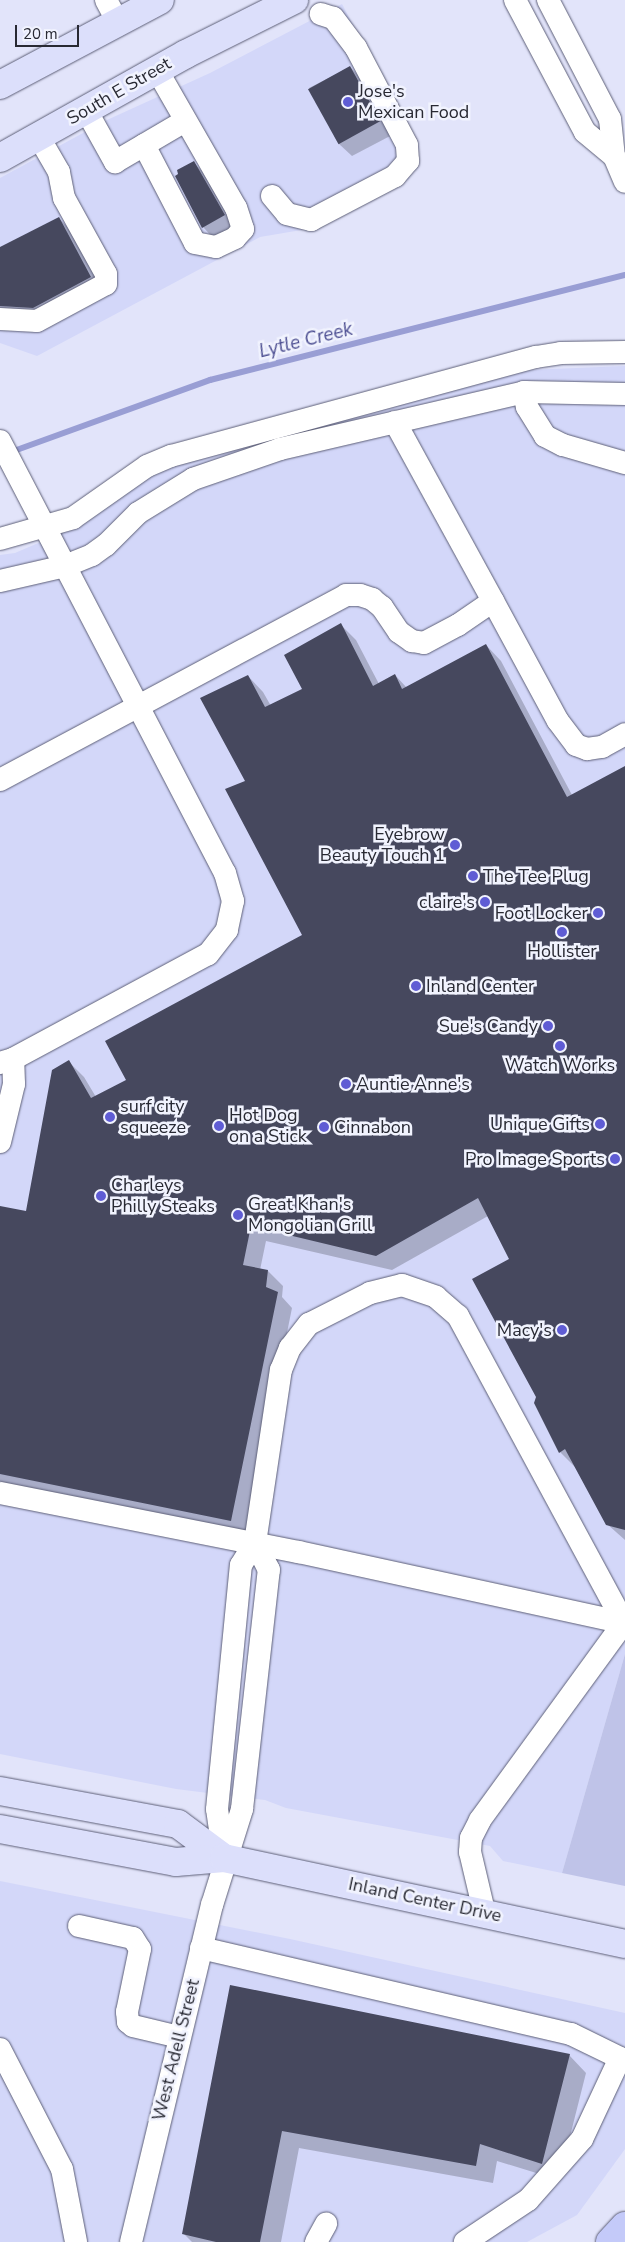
<!DOCTYPE html>
<style>
body{margin:0}
#map{position:relative;width:625px;height:2242px;overflow:hidden;background:#e2e4fa;font-family:"Nunito Sans",sans-serif}
div>[style]{position:absolute}
.built>*{inset:0;background:#d3d7f9}
.green>*{inset:0;background:#bfc3e8}
.shadow>*{inset:0;background:#0003}
.stream>*{height:6px;margin:-3px;padding:0 3px;transform-origin:3px;border-radius:3px;background:#999ed4}
.building>*{inset:0;background:#46485e;transform-origin:0 0}
.roads{filter:drop-shadow(0 0 1px #5d5f77) drop-shadow(0 0 1px #5d5f77)}
.minor>*{height:22px;margin:-11px;padding:0 11px;transform-origin:11px;border-radius:11px;background:#fff}
.major>*{height:28px;margin:-14px;padding:0 14px;transform-origin:14px;border-radius:14px;background:#dcdffb}
.highway>*{height:28px;margin:-14px;padding:0 14px;transform-origin:14px;border-radius:14px;background:#c4caf9}
.dots>*{width:14px;height:14px;translate:-50% -50%;box-sizing:border-box;border:2px solid #f1f3fe;border-radius:50%}
span{translate:-50% -50%;white-space:nowrap;text-align:center;line-height:1.15;-webkit-text-stroke:5px #f1f3fe;paint-order:stroke}
.street-label{font-size:18px;color:#282933}
.poi-label{font-size:18px;color:#282933}
.left{translate:0 -50%;text-align:left}
.right{translate:-100% -50%;text-align:right}
.water-label{font-size:19px;color:#4d4f92;font-style:italic}
.scale{position:absolute;left:15px;top:25px;width:64px;height:22px;box-sizing:border-box;border:2px solid #282933;border-top:0;padding-left:6px;font-size:15px;line-height:18px;white-space:nowrap;color:#282933;-webkit-text-stroke:4px #f1f3fe;paint-order:stroke}
</style>
<div id="map">
<div class="built">
<i style="clip-path:polygon(342px 4px,419px 148px,409px 179px,319px 227px,260px 237px,37px 356px,0 343px,0 178px,107px 120px,210px 73px)"></i>
<i style="clip-path:polygon(625px 366px,625px 1654px,562px 1873px,503px 1861px,490px 1846px,286px 1808px,265px 1800px,176px 1789px,0 1754px,0 555px,15px 553px,78px 526px,153px 470px,527px 370px)"></i>
<i style="clip-path:polygon(0 1881px,290px 1939px,625px 2013px,625px 2149px,577px 2215px,527px 2242px,0 2242px)"></i>
</div>
<div class="green">
<i style="clip-path:polygon(625px 1654px,625px 1886px,562px 1873px)"></i>
</div>
<div class="shadow">
<i style="clip-path:polygon(350px 67px,364px 81px,392px 135px,352px 156px,338px 143px,309px 88px)"></i>
<i style="clip-path:polygon(194px 163px,207px 176px,237px 229px,216px 241px,203px 227px)"></i>
<i style="clip-path:polygon(59px 218px,76px 236px,107px 295px,0 329px,0 249px)"></i>
<i style="clip-path:polygon(341px 625px,356px 640px,379px 684px,395px 675px,407px 688px,486px 645px,501px 661px,572px 795px,625px 767px,625px 1540px,607px 1524px,575px 1467px,560px 1452px,538px 1397px,510px 1259px,488px 1216px,392px 1270px,266px 1241px,260px 1270px,268px 1271px,283px 1286px,282px 1297px,292px 1308px,246px 1536px,0 1486px,0 1207px,27px 1212px,69px 1062px,84px 1077px,96px 1097px,127px 1081px,304px 936px,247px 781px,248px 676px,263px 692px,271px 706px,303px 689px)"></i>
<i style="clip-path:polygon(231px 1987px,569px 2055px,586px 2073px,559px 2180px,497px 2161px,493px 2183px,299px 2148px,281px 2242px,192px 2242px,184px 2234px)"></i>
</div>
<div class="stream">
<i style="left:11px;top:452px;width:212px;rotate:-19.9deg"></i>
<i style="left:210px;top:380px;width:428px;rotate:-14.2deg"></i>
</div>
<div class="building">
<i style="left:350px;top:66px;width:63px;height:48px;rotate:61deg"></i>
<i style="clip-path:polygon(194px 161px,225px 215px,202px 228px,175px 176px,178px 174px,177px 170px)"></i>
<i style="clip-path:polygon(59px 217px,91px 277px,33px 308px,0 306px,0 247px)"></i>
<i style="clip-path:polygon(341px 623px,373px 686px,395px 674px,402px 689px,486px 644px,567px 797px,625px 766px,625px 1530px,606px 1525px,565px 1449px,559px 1453px,534px 1403px,536px 1397px,472px 1279px,509px 1259px,478px 1198px,376px 1256px,251px 1226px,243px 1265px,268px 1270px,266px 1287px,278px 1292px,231px 1521px,0 1474px,0 1206px,26px 1211px,52px 1070px,69px 1060px,91px 1098px,126px 1080px,105px 1041px,302px 935px,225px 789px,245px 781px,200px 698px,248px 675px,265px 707px,302px 689px,284px 655px)"></i>
<i style="clip-path:polygon(230px 1985px,570px 2054px,542px 2164px,480px 2144px,476px 2166px,282px 2131px,260px 2242px,216px 2242px,182px 2234px)"></i>
</div>
<div class="roads">
<div class="minor">
<i style="left:106px;top:0;width:26px;rotate:62deg"></i>
<i style="left:515px;top:0;width:149px;rotate:62.1deg"></i>
<i style="left:585px;top:132px;width:38px;rotate:40deg"></i>
<i style="left:548px;top:0;width:134px;rotate:62.5deg"></i>
<i style="left:610px;top:119px;width:37px;rotate:84deg"></i>
<i style="left:614px;top:156px;width:28px;rotate:67deg"></i>
<i style="left:86px;top:110px;width:60px;rotate:60.9deg"></i>
<i style="left:115px;top:162px;width:81px;rotate:-30.4deg"></i>
<i style="left:144px;top:145px;width:110px;rotate:62.5deg"></i>
<i style="left:195px;top:243px;width:21px;rotate:11deg"></i>
<i style="left:216px;top:247px;width:21px;rotate:-25deg"></i>
<i style="left:235px;top:238px;width:12px;rotate:-48deg"></i>
<i style="left:243px;top:229px;width:22px;rotate:-108deg"></i>
<i style="left:236px;top:208px;width:159px;rotate:-119.8deg"></i>
<i style="left:272px;top:196px;width:23px;rotate:50deg"></i>
<i style="left:287px;top:214px;width:25px;rotate:14deg"></i>
<i style="left:311px;top:220px;width:95px;rotate:-27.6deg"></i>
<i style="left:395px;top:176px;width:20px;rotate:-49deg"></i>
<i style="left:408px;top:161px;width:16px;rotate:-94deg"></i>
<i style="left:407px;top:145px;width:110px;rotate:-117.7deg"></i>
<i style="left:356px;top:48px;width:38px;rotate:-127deg"></i>
<i style="left:333px;top:18px;width:13px;rotate:-162deg"></i>
<i style="left:0;top:319px;width:37px;rotate:3deg"></i>
<i style="left:37px;top:321px;width:78px;rotate:-28.2deg"></i>
<i style="left:106px;top:284px;width:10px;rotate:-90deg"></i>
<i style="left:106px;top:274px;width:87px;rotate:-118.9deg"></i>
<i style="left:64px;top:198px;width:26px;rotate:-101deg"></i>
<i style="left:59px;top:172px;width:39px;rotate:-120deg"></i>
<i style="left:524px;top:392px;width:15px;rotate:79deg"></i>
<i style="left:527px;top:407px;width:34px;rotate:58deg"></i>
<i style="left:545px;top:436px;width:20px;rotate:27deg"></i>
<i style="left:563px;top:445px;width:65px;rotate:16.2deg"></i>
<i style="left:395px;top:422px;width:204px;rotate:61.3deg"></i>
<i style="left:0;top:441px;width:487px;rotate:62.5deg"></i>
<i style="left:225px;top:873px;width:29px;rotate:74deg"></i>
<i style="left:233px;top:901px;width:30px;rotate:102deg"></i>
<i style="left:227px;top:930px;width:31px;rotate:128deg"></i>
<i style="left:208px;top:954px;width:221px;rotate:151.7deg"></i>
<i style="left:13px;top:1059px;width:14px;rotate:163deg"></i>
<i style="left:0;top:539px;width:76px;rotate:-16deg"></i>
<i style="left:73px;top:518px;width:90px;rotate:-35.1deg"></i>
<i style="left:147px;top:466px;width:26px;rotate:-23deg"></i>
<i style="left:171px;top:456px;width:378px;rotate:-15.2deg"></i>
<i style="left:536px;top:357px;width:25px;rotate:-9deg"></i>
<i style="left:561px;top:353px;width:64px;rotate:-0.9deg"></i>
<i style="left:0;top:581px;width:67px;rotate:-13deg"></i>
<i style="left:65px;top:566px;width:29px;rotate:-22deg"></i>
<i style="left:92px;top:555px;width:17px;rotate:-36deg"></i>
<i style="left:106px;top:545px;width:45px;rotate:-45deg"></i>
<i style="left:138px;top:513px;width:65px;rotate:-31.7deg"></i>
<i style="left:193px;top:479px;width:92px;rotate:-19deg"></i>
<i style="left:280px;top:449px;width:251px;rotate:-13.1deg"></i>
<i style="left:524px;top:392px;width:101px;rotate:1.1deg"></i>
<i style="left:0;top:780px;width:392px;rotate:-28.1deg"></i>
<i style="left:346px;top:595px;width:14px"></i>
<i style="left:360px;top:595px;width:13px;rotate:18deg"></i>
<i style="left:372px;top:599px;width:13px;rotate:39deg"></i>
<i style="left:382px;top:607px;width:30px;rotate:56deg"></i>
<i style="left:399px;top:632px;width:16px;rotate:35deg"></i>
<i style="left:412px;top:641px;width:12px;rotate:9deg"></i>
<i style="left:424px;top:643px;width:38px;rotate:-28deg"></i>
<i style="left:458px;top:625px;width:42px;rotate:-34.4deg"></i>
<i style="left:493px;top:601px;width:136px;rotate:61.6deg"></i>
<i style="left:558px;top:721px;width:30px;rotate:53deg"></i>
<i style="left:576px;top:745px;width:12px;rotate:20deg"></i>
<i style="left:587px;top:749px;width:15px;rotate:-8deg"></i>
<i style="left:602px;top:747px;width:26px;rotate:-29deg"></i>
<i style="left:0;top:1142px;width:60px;rotate:-76.4deg"></i>
<i style="left:14px;top:1084px;width:25px;rotate:-92deg"></i>
<i style="left:0;top:1493px;width:305px;rotate:11.2deg"></i>
<i style="left:299px;top:1552px;width:333px;rotate:12.3deg"></i>
<i style="left:224px;top:1858px;width:49px;rotate:-98.1deg"></i>
<i style="left:217px;top:1809px;width:245px;rotate:-84.4deg"></i>
<i style="left:241px;top:1565px;width:26px;rotate:-58deg"></i>
<i style="left:255px;top:1543px;width:175px;rotate:-81.5deg"></i>
<i style="left:281px;top:1370px;width:24px;rotate:-68deg"></i>
<i style="left:290px;top:1348px;width:31px;rotate:-52deg"></i>
<i style="left:309px;top:1324px;width:68px;rotate:-26.9deg"></i>
<i style="left:370px;top:1293px;width:33px;rotate:-14deg"></i>
<i style="left:402px;top:1285px;width:36px;rotate:19deg"></i>
<i style="left:436px;top:1297px;width:29px;rotate:41deg"></i>
<i style="left:458px;top:1316px;width:349px;rotate:61.6deg"></i>
<i style="left:484px;top:1911px;width:61px;rotate:-103.3deg"></i>
<i style="left:470px;top:1852px;width:14px;rotate:-86deg"></i>
<i style="left:471px;top:1838px;width:20px;rotate:-63deg"></i>
<i style="left:480px;top:1820px;width:246px;rotate:-53.9deg"></i>
<i style="left:79px;top:1926px;width:55px;rotate:12.5deg"></i>
<i style="left:133px;top:1938px;width:13px;rotate:58deg"></i>
<i style="left:140px;top:1949px;width:64px;rotate:101.7deg"></i>
<i style="left:127px;top:2012px;width:10px;rotate:84deg"></i>
<i style="left:128px;top:2022px;width:6px;rotate:39deg"></i>
<i style="left:133px;top:2026px;width:47px;rotate:13.4deg"></i>
<i style="left:201px;top:1948px;width:380px;rotate:13.1deg"></i>
<i style="left:571px;top:2034px;width:55px;rotate:26.1deg"></i>
<i style="left:620px;top:2058px;width:89px;rotate:115.1deg"></i>
<i style="left:582px;top:2139px;width:81px;rotate:131.5deg"></i>
<i style="left:528px;top:2200px;width:76px;rotate:146.3deg"></i>
<i style="left:0;top:2049px;width:135px;rotate:62.7deg"></i>
<i style="left:62px;top:2169px;width:74px;rotate:79.1deg"></i>
<i style="left:131px;top:2242px;width:347px;rotate:-76.5deg"></i>
<i style="left:212px;top:1905px;width:101px;rotate:-72.6deg"></i>
<i style="left:242px;top:1809px;width:241px;rotate:-83.6deg"></i>
<i style="left:269px;top:1570px;width:30px;rotate:-117deg"></i>
<i style="left:316px;top:2242px;width:21px;rotate:-61deg"></i>
</div>
<div class="major">
<i style="left:0;top:85px;width:181px;rotate:-28deg"></i>
<i style="left:0;top:158px;width:213px;rotate:-29.2deg"></i>
<i style="left:186px;top:54px;width:121px;rotate:-26.6deg"></i>
<i style="left:0;top:1791px;width:181px;rotate:10.5deg"></i>
<i style="left:178px;top:1824px;width:57px;rotate:36.5deg"></i>
<i style="left:0;top:1829px;width:179px;rotate:10.6deg"></i>
<i style="left:176px;top:1862px;width:48px;rotate:-4.8deg"></i>
<i style="left:224px;top:1858px;width:410px;rotate:12.1deg"></i>
</div>
<div class="highway">
<i style="left:610px;top:2242px;width:22px;rotate:-47deg"></i>
</div>
</div>
<div class="dots">
<i style="left:348px;top:102px;background:#5f5cd4"></i>
<i style="left:455px;top:845px;background:#5f5cd4"></i>
<i style="left:473px;top:876px;background:#5f5cd4"></i>
<i style="left:485px;top:902px;background:#5f5cd4"></i>
<i style="left:598px;top:913px;background:#5f5cd4"></i>
<i style="left:562px;top:932px;background:#5f5cd4"></i>
<i style="left:416px;top:986px;background:#5f5cd4"></i>
<i style="left:548px;top:1026px;background:#5f5cd4"></i>
<i style="left:560px;top:1046px;background:#5f5cd4"></i>
<i style="left:346px;top:1084px;background:#5f5cd4"></i>
<i style="left:110px;top:1117px;background:#5f5cd4"></i>
<i style="left:600px;top:1124px;background:#5f5cd4"></i>
<i style="left:219px;top:1126px;background:#5f5cd4"></i>
<i style="left:324px;top:1127px;background:#5f5cd4"></i>
<i style="left:615px;top:1159px;background:#5f5cd4"></i>
<i style="left:101px;top:1196px;background:#5f5cd4"></i>
<i style="left:238px;top:1215px;background:#5f5cd4"></i>
<i style="left:562px;top:1330px;background:#5f5cd4"></i>
</div>
<div class="street-label">
<span style="left:119px;top:91px;rotate:-30deg">South E Street</span>
<span style="left:425px;top:1900px;rotate:12deg">Inland Center Drive</span>
<span style="left:176px;top:2050px;rotate:-76deg">West Adell Street</span>
</div>
<div class="poi-label">
<span class="left" style="left:358px;top:102px">Jose's<br>Mexican Food</span>
<span class="right" style="left:445px;top:845px">Eyebrow<br>Beauty Touch 1</span>
<span class="left" style="left:483px;top:876px">The Tee Plug</span>
<span class="right" style="left:475px;top:902px">claire's</span>
<span class="right" style="left:588px;top:913px">Foot Locker</span>
<span style="left:562px;top:951px">Hollister</span>
<span class="left" style="left:426px;top:986px">Inland Center</span>
<span class="right" style="left:538px;top:1026px">Sue's Candy</span>
<span style="left:560px;top:1065px">Watch Works</span>
<span class="left" style="left:356px;top:1084px">Auntie Anne's</span>
<span class="left" style="left:120px;top:1117px">surf city<br>squeeze</span>
<span class="left" style="left:229px;top:1126px">Hot Dog<br>on a Stick</span>
<span class="right" style="left:590px;top:1124px">Unique Gifts</span>
<span class="left" style="left:334px;top:1127px">Cinnabon</span>
<span class="right" style="left:605px;top:1159px">Pro Image Sports</span>
<span class="left" style="left:111px;top:1196px">Charleys<br>Philly Steaks</span>
<span class="left" style="left:248px;top:1215px">Great Khan's<br>Mongolian Grill</span>
<span class="right" style="left:552px;top:1330px">Macy's</span>
</div>
<div class="water-label">
<span style="left:306px;top:341px;rotate:-14deg">Lytle Creek</span>
</div>
<div class="scale">20 m</div>
</div>
